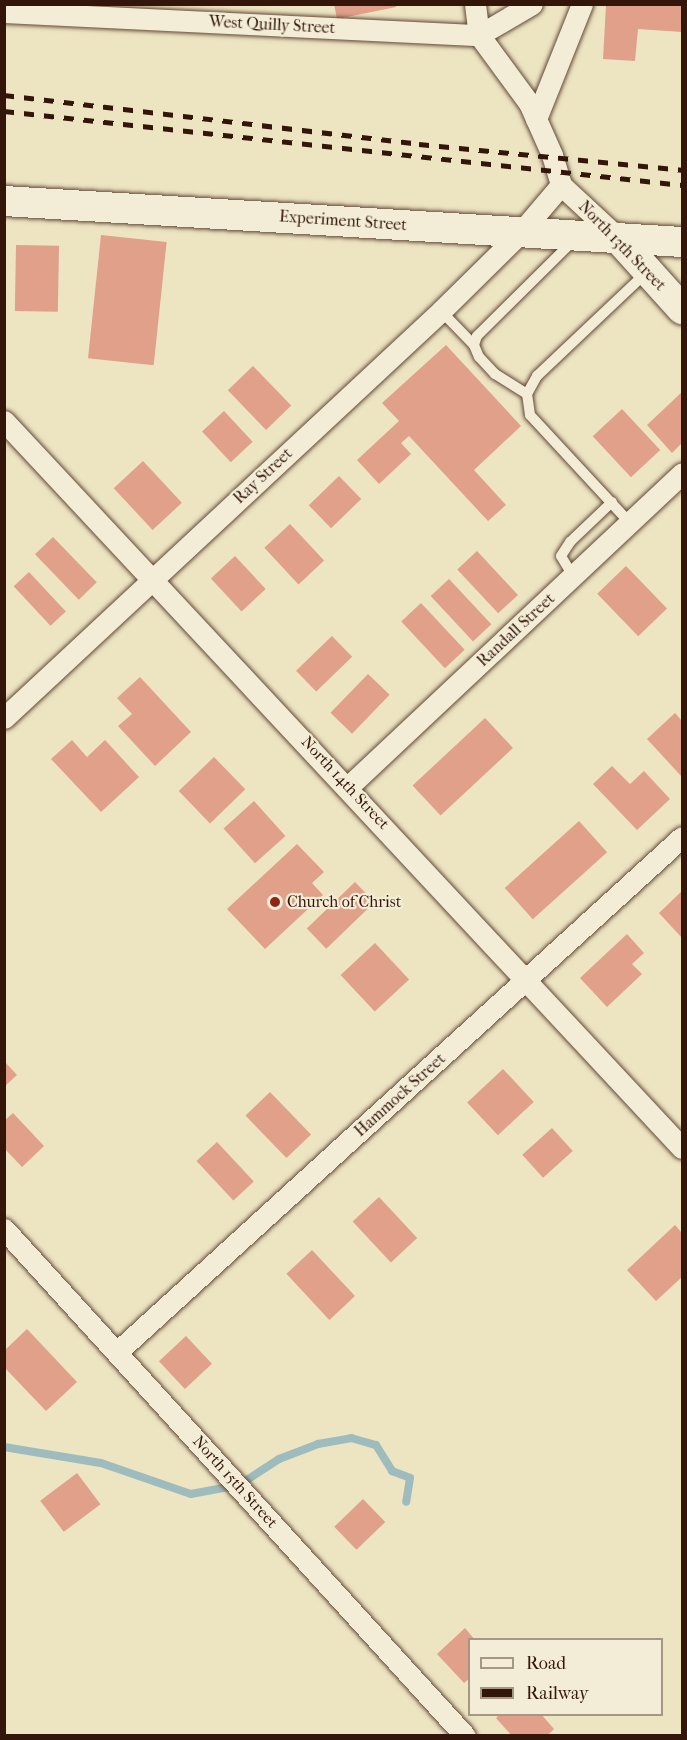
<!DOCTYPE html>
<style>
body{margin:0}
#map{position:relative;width:687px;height:1740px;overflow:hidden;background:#ede4c2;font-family:"IM FELL French Canon",serif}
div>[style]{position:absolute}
.stream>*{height:8px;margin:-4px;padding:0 4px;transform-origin:4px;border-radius:4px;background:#9ebcbd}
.building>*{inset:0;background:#e0a08a;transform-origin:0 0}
.roads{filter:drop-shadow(0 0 2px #624937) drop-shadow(0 0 2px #624937)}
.lane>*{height:10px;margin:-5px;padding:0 5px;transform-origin:5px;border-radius:5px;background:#f3edd7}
.street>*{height:21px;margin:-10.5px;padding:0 10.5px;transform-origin:10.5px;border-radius:10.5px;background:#f3edd7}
.secondary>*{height:30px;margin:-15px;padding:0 15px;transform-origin:15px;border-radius:15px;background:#f3edd7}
.rail>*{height:4.5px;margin-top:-2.25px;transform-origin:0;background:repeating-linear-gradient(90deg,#331509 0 10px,transparent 0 20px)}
.dots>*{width:16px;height:16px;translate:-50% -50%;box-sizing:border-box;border:3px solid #f3edd7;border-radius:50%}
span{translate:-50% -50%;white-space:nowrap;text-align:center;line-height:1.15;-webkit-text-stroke:4.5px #f3edd7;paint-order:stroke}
.street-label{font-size:16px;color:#331509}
.poi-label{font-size:16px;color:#331509}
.left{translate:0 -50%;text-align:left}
.frame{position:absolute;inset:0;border:6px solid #331509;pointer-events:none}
.legend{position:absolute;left:468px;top:1638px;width:195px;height:78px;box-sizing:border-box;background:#f3edd7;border:2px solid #a69785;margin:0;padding:8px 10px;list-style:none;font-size:18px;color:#331509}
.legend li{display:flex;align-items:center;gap:12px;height:30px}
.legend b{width:30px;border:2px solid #a69785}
</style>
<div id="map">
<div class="stream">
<i style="left:4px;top:1447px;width:98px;rotate:9.4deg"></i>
<i style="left:101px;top:1463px;width:95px;rotate:19deg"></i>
<i style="left:191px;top:1494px;width:49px;rotate:-10.6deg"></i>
<i style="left:239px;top:1485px;width:48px;rotate:-33deg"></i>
<i style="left:279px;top:1459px;width:42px;rotate:-21deg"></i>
<i style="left:318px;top:1444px;width:34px;rotate:-10deg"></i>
<i style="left:351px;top:1438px;width:26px;rotate:16deg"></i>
<i style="left:376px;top:1445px;width:31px;rotate:58deg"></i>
<i style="left:392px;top:1471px;width:19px;rotate:21deg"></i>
<i style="left:410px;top:1478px;width:24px;rotate:99deg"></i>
</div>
<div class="building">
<i style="clip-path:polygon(334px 4px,395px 4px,396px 7px,337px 19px)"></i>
<i style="clip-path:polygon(606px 5px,682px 5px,682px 32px,638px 29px,635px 61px,603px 59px)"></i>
<i style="left:101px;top:235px;width:66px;height:124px;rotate:6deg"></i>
<i style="left:16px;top:245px;width:43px;height:66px;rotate:1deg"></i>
<i style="clip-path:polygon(446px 345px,521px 426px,474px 470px,506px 505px,488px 521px,409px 436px,401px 443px,411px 454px,379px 484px,357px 460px,399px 421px,382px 403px)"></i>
<i style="left:253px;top:366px;width:55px;height:35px;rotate:46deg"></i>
<i style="clip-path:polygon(682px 392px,682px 443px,672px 453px,647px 425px)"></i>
<i style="left:622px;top:409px;width:56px;height:40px;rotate:47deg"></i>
<i style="left:224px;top:411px;width:42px;height:30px;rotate:47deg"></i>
<i style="left:143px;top:461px;width:57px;height:40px;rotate:47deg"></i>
<i style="left:339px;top:476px;width:32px;height:42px;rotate:46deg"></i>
<i style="left:290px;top:524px;width:50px;height:35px;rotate:47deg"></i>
<i style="left:53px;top:537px;width:63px;height:25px;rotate:46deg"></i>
<i style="left:477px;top:551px;width:60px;height:27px;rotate:47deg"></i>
<i style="left:235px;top:556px;width:45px;height:33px;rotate:47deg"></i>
<i style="left:626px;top:566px;width:59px;height:40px;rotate:46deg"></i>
<i style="left:29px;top:572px;width:54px;height:21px;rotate:47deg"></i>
<i style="left:449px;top:579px;width:62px;height:25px;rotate:47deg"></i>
<i style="left:421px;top:603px;width:64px;height:27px;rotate:47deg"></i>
<i style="left:332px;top:636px;width:29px;height:50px;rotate:46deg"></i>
<i style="left:368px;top:674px;width:30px;height:54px;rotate:44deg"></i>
<i style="clip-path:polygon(140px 677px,191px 732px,155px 766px,118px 726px,132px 714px,117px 698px)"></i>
<i style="clip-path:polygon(675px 713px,682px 721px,682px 777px,647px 739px)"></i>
<i style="left:485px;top:718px;width:41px;height:99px;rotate:47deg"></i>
<i style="clip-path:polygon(72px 740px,87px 757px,105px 740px,139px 777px,101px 812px,51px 759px)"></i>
<i style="left:214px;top:757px;width:45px;height:49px;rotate:46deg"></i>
<i style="clip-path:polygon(612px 766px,630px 784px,644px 771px,670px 799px,637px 830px,593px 784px)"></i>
<i style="left:254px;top:801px;width:47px;height:41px;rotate:48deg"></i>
<i style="left:579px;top:821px;width:42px;height:100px;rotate:48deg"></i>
<i style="clip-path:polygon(297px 844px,324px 872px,312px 883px,323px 895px,265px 949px,227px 909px)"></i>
<i style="left:355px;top:882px;width:28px;height:67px;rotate:46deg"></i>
<i style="clip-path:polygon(682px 891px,682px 938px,659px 913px)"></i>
<i style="clip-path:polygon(627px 934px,644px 953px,632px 964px,642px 974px,607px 1007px,580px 978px)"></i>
<i style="left:375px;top:943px;width:50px;height:47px;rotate:47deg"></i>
<i style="clip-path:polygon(5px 1062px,17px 1075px,5px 1086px)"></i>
<i style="left:503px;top:1069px;width:45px;height:49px;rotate:47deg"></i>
<i style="left:270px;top:1092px;width:59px;height:34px;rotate:46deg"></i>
<i style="clip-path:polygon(13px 1113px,44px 1146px,22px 1167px,4px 1148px,4px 1121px)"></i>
<i style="left:552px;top:1128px;width:31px;height:40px;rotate:48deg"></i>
<i style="left:217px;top:1142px;width:54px;height:28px;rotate:47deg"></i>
<i style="left:379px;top:1197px;width:56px;height:36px;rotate:47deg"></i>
<i style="clip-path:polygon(675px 1225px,682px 1233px,682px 1277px,656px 1301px,627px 1270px)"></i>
<i style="left:312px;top:1250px;width:63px;height:35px;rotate:47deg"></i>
<i style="clip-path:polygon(27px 1329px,77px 1382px,46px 1411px,4px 1367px,4px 1351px)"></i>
<i style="left:186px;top:1336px;width:38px;height:37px;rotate:47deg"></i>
<i style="left:77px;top:1473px;width:39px;height:46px;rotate:53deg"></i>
<i style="left:363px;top:1499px;width:32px;height:40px;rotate:46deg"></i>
<i style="clip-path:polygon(465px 1628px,475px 1640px,470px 1640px,470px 1678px,464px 1683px,437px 1654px)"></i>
<i style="clip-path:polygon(500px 1714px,541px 1714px,554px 1729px,547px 1736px,512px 1736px,496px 1718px)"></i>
</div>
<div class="roads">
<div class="lane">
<i style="left:441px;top:311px;width:47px;rotate:45.9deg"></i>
<i style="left:527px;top:394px;width:38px;rotate:-148deg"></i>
<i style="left:495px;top:374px;width:23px;rotate:-133deg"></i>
<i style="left:479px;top:357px;width:13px;rotate:-113deg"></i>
<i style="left:474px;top:345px;width:9px;rotate:-72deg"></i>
<i style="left:477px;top:336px;width:135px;rotate:-44.7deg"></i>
<i style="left:630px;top:523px;width:147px;rotate:-132.8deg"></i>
<i style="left:530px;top:415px;width:21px;rotate:-98deg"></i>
<i style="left:527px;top:394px;width:21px;rotate:-61deg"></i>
<i style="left:537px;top:376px;width:150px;rotate:-43.4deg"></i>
<i style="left:573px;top:576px;width:23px;rotate:-121deg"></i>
<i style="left:561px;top:556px;width:17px;rotate:-57deg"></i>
<i style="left:570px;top:542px;width:58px;rotate:-43.6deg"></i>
</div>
<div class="street">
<i style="left:475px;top:4px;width:31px;rotate:83deg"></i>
<i style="left:479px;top:35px;width:84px;rotate:53.7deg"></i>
<i style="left:529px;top:103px;width:57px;rotate:66.1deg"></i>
<i style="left:552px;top:155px;width:31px;rotate:73deg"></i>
<i style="left:561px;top:185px;width:78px;rotate:42.9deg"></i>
<i style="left:4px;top:12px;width:476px;rotate:2.8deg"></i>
<i style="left:479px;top:35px;width:61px;rotate:-30.3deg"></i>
<i style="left:536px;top:119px;width:124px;rotate:-68.2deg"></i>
<i style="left:4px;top:421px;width:994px;rotate:47deg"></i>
<i style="left:4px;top:718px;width:597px;rotate:-42.96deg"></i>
<i style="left:441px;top:311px;width:112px;rotate:-44.6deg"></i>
<i style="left:521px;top:232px;width:62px;rotate:-49.6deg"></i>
<i style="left:349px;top:786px;width:457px;rotate:-43.2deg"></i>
<i style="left:4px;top:1229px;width:685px;rotate:47.72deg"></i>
<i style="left:117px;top:1352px;width:764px;rotate:-42.35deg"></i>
</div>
<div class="secondary">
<i style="left:4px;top:201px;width:679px;rotate:3.46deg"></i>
<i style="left:618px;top:238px;width:96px;rotate:48deg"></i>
</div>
</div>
<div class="rail">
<i style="left:4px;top:95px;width:418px;rotate:6.7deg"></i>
<i style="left:419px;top:144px;width:264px;rotate:5.6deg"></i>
<i style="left:4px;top:111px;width:682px;rotate:6.23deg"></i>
</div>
<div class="dots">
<i style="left:275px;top:902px;background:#8f2418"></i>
</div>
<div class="street-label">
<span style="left:272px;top:25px;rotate:3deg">West Quilly Street</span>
<span style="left:343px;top:221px;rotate:4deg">Experiment Street</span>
<span style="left:622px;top:246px;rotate:46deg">North 13th Street</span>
<span style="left:263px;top:476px;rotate:-43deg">Ray Street</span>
<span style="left:516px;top:630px;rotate:-43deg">Randall Street</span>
<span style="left:345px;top:783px;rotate:47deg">North 14th Street</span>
<span style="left:400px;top:1095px;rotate:-42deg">Hammock Street</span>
<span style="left:235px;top:1482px;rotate:48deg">North 15th Street</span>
</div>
<div class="poi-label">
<span class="left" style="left:287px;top:902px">Church of Christ</span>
</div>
<div class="frame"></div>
<ul class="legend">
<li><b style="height:8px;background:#f3edd7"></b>Road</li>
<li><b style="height:8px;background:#331509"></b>Railway</li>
</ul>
</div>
